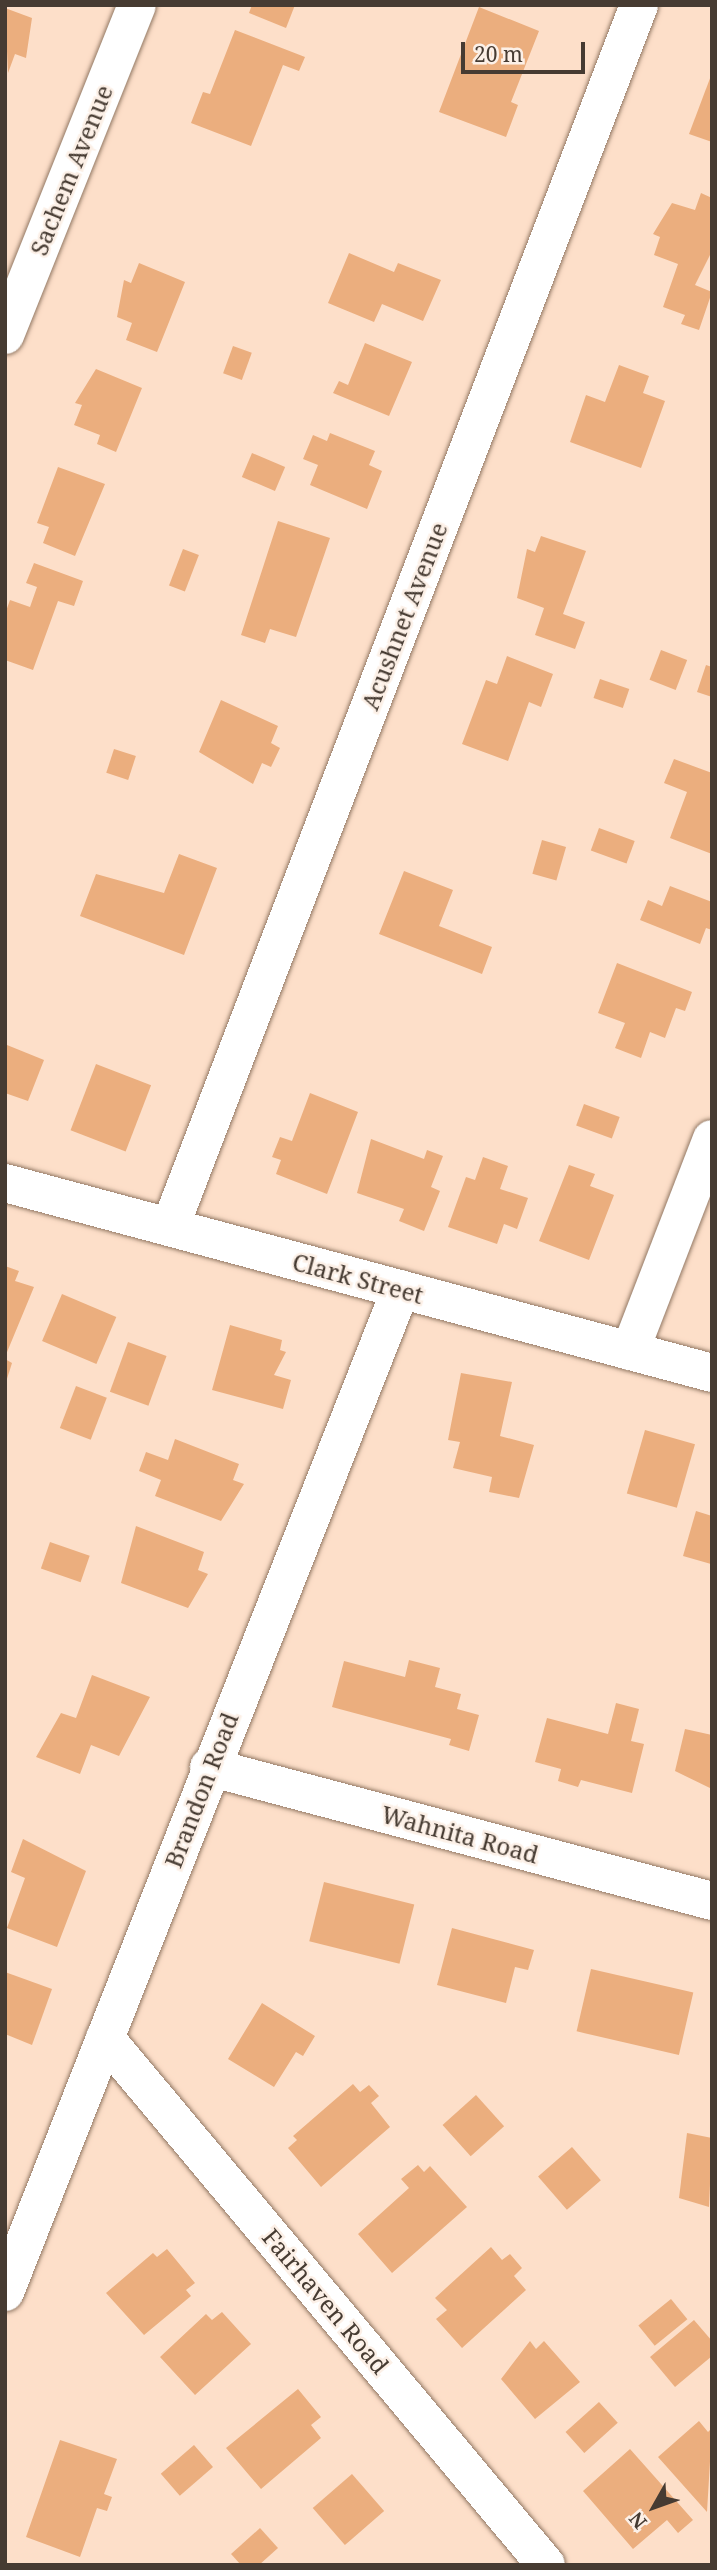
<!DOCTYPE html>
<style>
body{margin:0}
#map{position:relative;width:717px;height:2570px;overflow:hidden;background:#fddfc9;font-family:"Noto Serif",serif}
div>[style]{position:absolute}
.building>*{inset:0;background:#ebae7e;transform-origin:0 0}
.roads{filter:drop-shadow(0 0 2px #927864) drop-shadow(0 0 2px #927864)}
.minor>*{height:38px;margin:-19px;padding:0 19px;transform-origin:19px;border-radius:19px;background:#fff}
.tertiary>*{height:38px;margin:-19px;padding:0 19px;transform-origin:19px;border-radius:19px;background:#fff}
span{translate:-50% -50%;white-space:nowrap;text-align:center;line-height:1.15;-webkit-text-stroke:5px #fcf0e7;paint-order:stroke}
.street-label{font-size:24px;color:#463b32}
.frame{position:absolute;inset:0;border:7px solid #463b32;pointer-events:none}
.north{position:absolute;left:619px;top:2472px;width:70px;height:70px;-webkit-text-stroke:5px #fcf0e7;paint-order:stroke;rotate:230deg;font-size:19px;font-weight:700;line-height:28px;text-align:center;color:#463b32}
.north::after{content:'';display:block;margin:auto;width:24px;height:32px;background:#463b32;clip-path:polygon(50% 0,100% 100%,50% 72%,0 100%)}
.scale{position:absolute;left:461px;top:42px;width:124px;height:32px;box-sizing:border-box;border:4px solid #463b32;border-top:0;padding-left:9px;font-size:21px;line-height:24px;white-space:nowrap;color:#463b32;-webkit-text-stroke:5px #fcf0e7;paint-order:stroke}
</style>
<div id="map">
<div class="building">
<i style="clip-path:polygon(252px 5px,295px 5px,286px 28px,249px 13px)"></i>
<i style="clip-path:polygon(479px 7px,539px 31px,511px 102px,518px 105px,506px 137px,439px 112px)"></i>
<i style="clip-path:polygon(5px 8px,32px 18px,26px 58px,15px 54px,8px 73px)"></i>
<i style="clip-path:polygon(235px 30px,305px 57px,299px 71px,283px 65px,251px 146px,191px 123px,203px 92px,210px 94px)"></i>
<i style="clip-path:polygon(712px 73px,712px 142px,689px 134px)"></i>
<i style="clip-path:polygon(701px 193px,712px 198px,712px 251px,695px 285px,712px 292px,699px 330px,681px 324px,685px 315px,663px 307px,678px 264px,654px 255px,660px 237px,653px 234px,672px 203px,695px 210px)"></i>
<i style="clip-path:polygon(349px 253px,394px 272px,398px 263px,441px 280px,423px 321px,382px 304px,374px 322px,328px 303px)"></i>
<i style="clip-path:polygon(139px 263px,185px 282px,157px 352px,126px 340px,132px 323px,117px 317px,124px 280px,131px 283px)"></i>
<i style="clip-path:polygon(365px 343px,412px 362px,389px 416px,333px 393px,339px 381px,348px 385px)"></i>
<i style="left:233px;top:346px;width:20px;height:29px;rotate:20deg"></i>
<i style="clip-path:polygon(619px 365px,649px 376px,643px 393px,665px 401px,641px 468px,570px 442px,586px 395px,605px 402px)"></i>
<i style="clip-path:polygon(96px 369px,142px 388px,116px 452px,97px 444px,100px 435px,74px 425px,82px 405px,75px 403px)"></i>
<i style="clip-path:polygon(330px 433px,375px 451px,369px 465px,382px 471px,367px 509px,310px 485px,318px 465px,303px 459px,313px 435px,327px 441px)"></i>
<i style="left:252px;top:453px;width:36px;height:26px;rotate:23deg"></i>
<i style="clip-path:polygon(58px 467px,105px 484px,75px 556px,43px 543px,49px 527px,37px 523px)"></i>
<i style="clip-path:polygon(278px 521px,330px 538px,296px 637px,270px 629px,265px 643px,241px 635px)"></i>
<i style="clip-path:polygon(541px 536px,586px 551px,563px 614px,585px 622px,575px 649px,535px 635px,544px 608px,517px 598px,527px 549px,535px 552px)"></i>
<i style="left:183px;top:549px;width:17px;height:39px;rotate:21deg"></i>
<i style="clip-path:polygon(34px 563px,83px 581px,74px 606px,58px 601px,33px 670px,5px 660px,5px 614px,10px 600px,30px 607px,37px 587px,26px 583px)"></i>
<i style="left:661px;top:650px;width:28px;height:32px;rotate:21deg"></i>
<i style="clip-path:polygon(507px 656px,553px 674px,541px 707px,529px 702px,508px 761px,462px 744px,486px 680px,497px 684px)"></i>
<i style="clip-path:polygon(706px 665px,712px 667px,712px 697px,697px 692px)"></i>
<i style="left:600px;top:679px;width:31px;height:20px;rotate:19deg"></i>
<i style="clip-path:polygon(221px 700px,278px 726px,271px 743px,280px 748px,271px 767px,262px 763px,253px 784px,199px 752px)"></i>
<i style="left:114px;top:749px;width:23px;height:25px;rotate:18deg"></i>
<i style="clip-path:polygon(674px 759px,712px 773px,712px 854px,670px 838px,687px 792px,664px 783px)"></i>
<i style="left:599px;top:828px;width:38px;height:24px;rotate:20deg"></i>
<i style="left:542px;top:840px;width:25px;height:35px;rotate:16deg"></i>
<i style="clip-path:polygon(179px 854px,217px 868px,184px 955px,80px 916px,96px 874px,164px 893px)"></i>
<i style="clip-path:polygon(404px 871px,453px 890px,439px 926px,492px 947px,482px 974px,379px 934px)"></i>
<i style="clip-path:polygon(670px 886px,712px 902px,712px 930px,706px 928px,700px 944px,640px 920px,648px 900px,662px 906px)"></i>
<i style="clip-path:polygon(617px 963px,692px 992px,685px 1011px,676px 1008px,665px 1038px,650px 1032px,641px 1058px,615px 1048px,625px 1023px,598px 1013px)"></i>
<i style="clip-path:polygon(7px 1045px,44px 1060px,28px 1101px,5px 1093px)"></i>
<i style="left:96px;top:1064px;width:59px;height:71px;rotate:21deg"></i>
<i style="clip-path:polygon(310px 1093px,358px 1112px,327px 1194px,276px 1174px,281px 1160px,272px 1157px,280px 1137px,292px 1141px)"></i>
<i style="left:584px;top:1104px;width:38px;height:23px;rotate:20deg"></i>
<i style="clip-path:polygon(371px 1139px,424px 1159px,427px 1150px,443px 1156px,431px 1187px,440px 1191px,424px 1231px,399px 1221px,404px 1209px,357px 1193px)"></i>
<i style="clip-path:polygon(483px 1157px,508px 1166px,500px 1189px,528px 1198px,517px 1229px,504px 1224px,497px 1244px,448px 1227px,466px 1177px,475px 1180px)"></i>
<i style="clip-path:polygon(569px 1165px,595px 1174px,590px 1186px,614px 1195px,589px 1260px,539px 1241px)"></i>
<i style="clip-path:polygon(5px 1266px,19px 1271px,15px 1281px,34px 1287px,5px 1357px)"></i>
<i style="left:62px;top:1294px;width:59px;height:51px;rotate:23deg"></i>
<i style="clip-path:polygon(230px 1325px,282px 1340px,280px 1350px,286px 1352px,274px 1375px,291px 1380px,283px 1409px,212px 1390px)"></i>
<i style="left:128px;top:1342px;width:41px;height:53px;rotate:20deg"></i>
<i style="clip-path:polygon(5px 1359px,12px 1363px,6px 1382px,5px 1382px)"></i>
<i style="clip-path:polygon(461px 1373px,512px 1382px,500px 1436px,534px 1445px,519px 1498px,489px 1492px,492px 1477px,453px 1468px,460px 1442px,448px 1440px)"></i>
<i style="left:76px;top:1386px;width:33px;height:45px;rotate:21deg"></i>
<i style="left:645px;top:1430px;width:52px;height:66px;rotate:16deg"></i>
<i style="clip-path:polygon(175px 1439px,239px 1464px,233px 1480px,244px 1484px,221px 1521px,155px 1496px,161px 1480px,139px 1471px,146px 1452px,168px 1460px)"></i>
<i style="clip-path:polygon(696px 1511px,712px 1516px,711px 1564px,683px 1556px)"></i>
<i style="clip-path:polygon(136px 1526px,204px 1552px,198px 1570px,208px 1574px,188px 1608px,121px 1583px)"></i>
<i style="left:50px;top:1542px;width:42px;height:28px;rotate:19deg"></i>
<i style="clip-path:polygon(409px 1660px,440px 1668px,435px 1687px,461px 1694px,457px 1709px,479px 1715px,469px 1751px,449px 1745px,451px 1739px,332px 1707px,344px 1661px,405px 1677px)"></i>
<i style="clip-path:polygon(92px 1675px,150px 1697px,119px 1756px,91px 1745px,80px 1774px,36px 1757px,61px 1713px,76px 1718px)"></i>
<i style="clip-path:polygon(616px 1703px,639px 1709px,631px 1741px,644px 1744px,632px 1793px,581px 1780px,578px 1787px,558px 1781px,561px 1769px,535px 1762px,547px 1718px,608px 1734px)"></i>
<i style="clip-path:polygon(685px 1729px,712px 1735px,712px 1789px,675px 1771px)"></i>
<i style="clip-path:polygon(23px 1839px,86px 1871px,57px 1947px,7px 1928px,25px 1878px,11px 1872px)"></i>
<i style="left:324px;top:1882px;width:93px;height:61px;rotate:14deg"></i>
<i style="clip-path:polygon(452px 1928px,534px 1950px,528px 1970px,515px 1967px,506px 2003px,437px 1985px)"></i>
<i style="left:591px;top:1969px;width:105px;height:64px;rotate:13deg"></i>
<i style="clip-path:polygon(5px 1972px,52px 1989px,32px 2045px,5px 2034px)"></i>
<i style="clip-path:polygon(262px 2003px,315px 2036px,303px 2056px,296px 2052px,274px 2087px,228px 2059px)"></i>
<i style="clip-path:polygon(353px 2084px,360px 2092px,369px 2085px,379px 2096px,371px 2103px,390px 2127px,321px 2187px,288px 2148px,297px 2140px,293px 2136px)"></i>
<i style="left:476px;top:2095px;width:42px;height:45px;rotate:48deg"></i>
<i style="clip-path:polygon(687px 2133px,712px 2138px,709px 2207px,679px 2198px)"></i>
<i style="left:572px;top:2147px;width:44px;height:45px;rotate:49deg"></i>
<i style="clip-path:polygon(418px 2165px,424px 2172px,430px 2166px,467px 2207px,392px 2273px,358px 2234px,409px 2188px,401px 2179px)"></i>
<i style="clip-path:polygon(491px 2247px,502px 2260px,510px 2254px,522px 2268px,514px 2276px,526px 2290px,462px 2348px,436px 2319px,447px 2310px,435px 2298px)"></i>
<i style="clip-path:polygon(167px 2249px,195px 2283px,186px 2290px,191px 2296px,144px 2335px,106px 2293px,153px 2253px,157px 2257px)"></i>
<i style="left:671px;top:2299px;width:26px;height:42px;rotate:51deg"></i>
<i style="clip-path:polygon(222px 2312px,251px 2344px,195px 2395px,160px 2357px,206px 2314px,212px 2320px)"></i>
<i style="clip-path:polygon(694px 2320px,712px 2341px,712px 2356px,675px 2387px,650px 2357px)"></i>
<i style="clip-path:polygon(530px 2341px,536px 2349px,544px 2341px,580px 2382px,535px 2419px,501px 2379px)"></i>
<i style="clip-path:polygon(298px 2389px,321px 2417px,311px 2425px,321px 2438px,261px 2489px,226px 2448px)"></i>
<i style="left:599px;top:2402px;width:28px;height:45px;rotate:48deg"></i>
<i style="clip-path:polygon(699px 2421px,708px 2432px,712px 2428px,707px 2512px,658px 2457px)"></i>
<i style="clip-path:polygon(60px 2440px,117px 2459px,104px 2494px,112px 2497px,107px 2511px,97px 2508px,80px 2557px,26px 2537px)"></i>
<i style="left:194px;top:2445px;width:29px;height:44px;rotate:49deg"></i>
<i style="clip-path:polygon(630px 2449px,693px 2520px,678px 2533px,667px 2520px,633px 2549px,583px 2491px)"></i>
<i style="left:352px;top:2474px;width:49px;height:52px;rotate:49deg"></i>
<i style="clip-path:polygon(260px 2528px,278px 2548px,259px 2565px,241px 2565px,231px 2554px)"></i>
</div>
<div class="roads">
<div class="minor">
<i style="left:5px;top:335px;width:355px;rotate:-68.2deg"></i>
<i style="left:170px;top:1227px;width:1309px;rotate:-69deg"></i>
<i style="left:630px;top:1351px;width:227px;rotate:-68.9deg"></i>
<i style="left:209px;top:1767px;width:521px;rotate:14.92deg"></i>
<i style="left:105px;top:2038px;width:687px;rotate:50.08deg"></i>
<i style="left:5px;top:2292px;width:1078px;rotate:-68.46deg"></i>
</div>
<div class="tertiary">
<i style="left:5px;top:1183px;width:732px;rotate:15.04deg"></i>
</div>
</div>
<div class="street-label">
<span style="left:71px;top:170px;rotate:-68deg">Sachem Avenue</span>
<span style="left:404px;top:616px;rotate:-69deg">Acushnet Avenue</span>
<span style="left:358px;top:1278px;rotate:15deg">Clark Street</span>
<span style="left:201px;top:1790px;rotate:-69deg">Brandon Road</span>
<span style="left:460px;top:1834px;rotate:15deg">Wahnita Road</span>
<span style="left:326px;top:2301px;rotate:50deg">Fairhaven Road</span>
</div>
<div class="frame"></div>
<div class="north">N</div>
<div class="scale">20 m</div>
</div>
